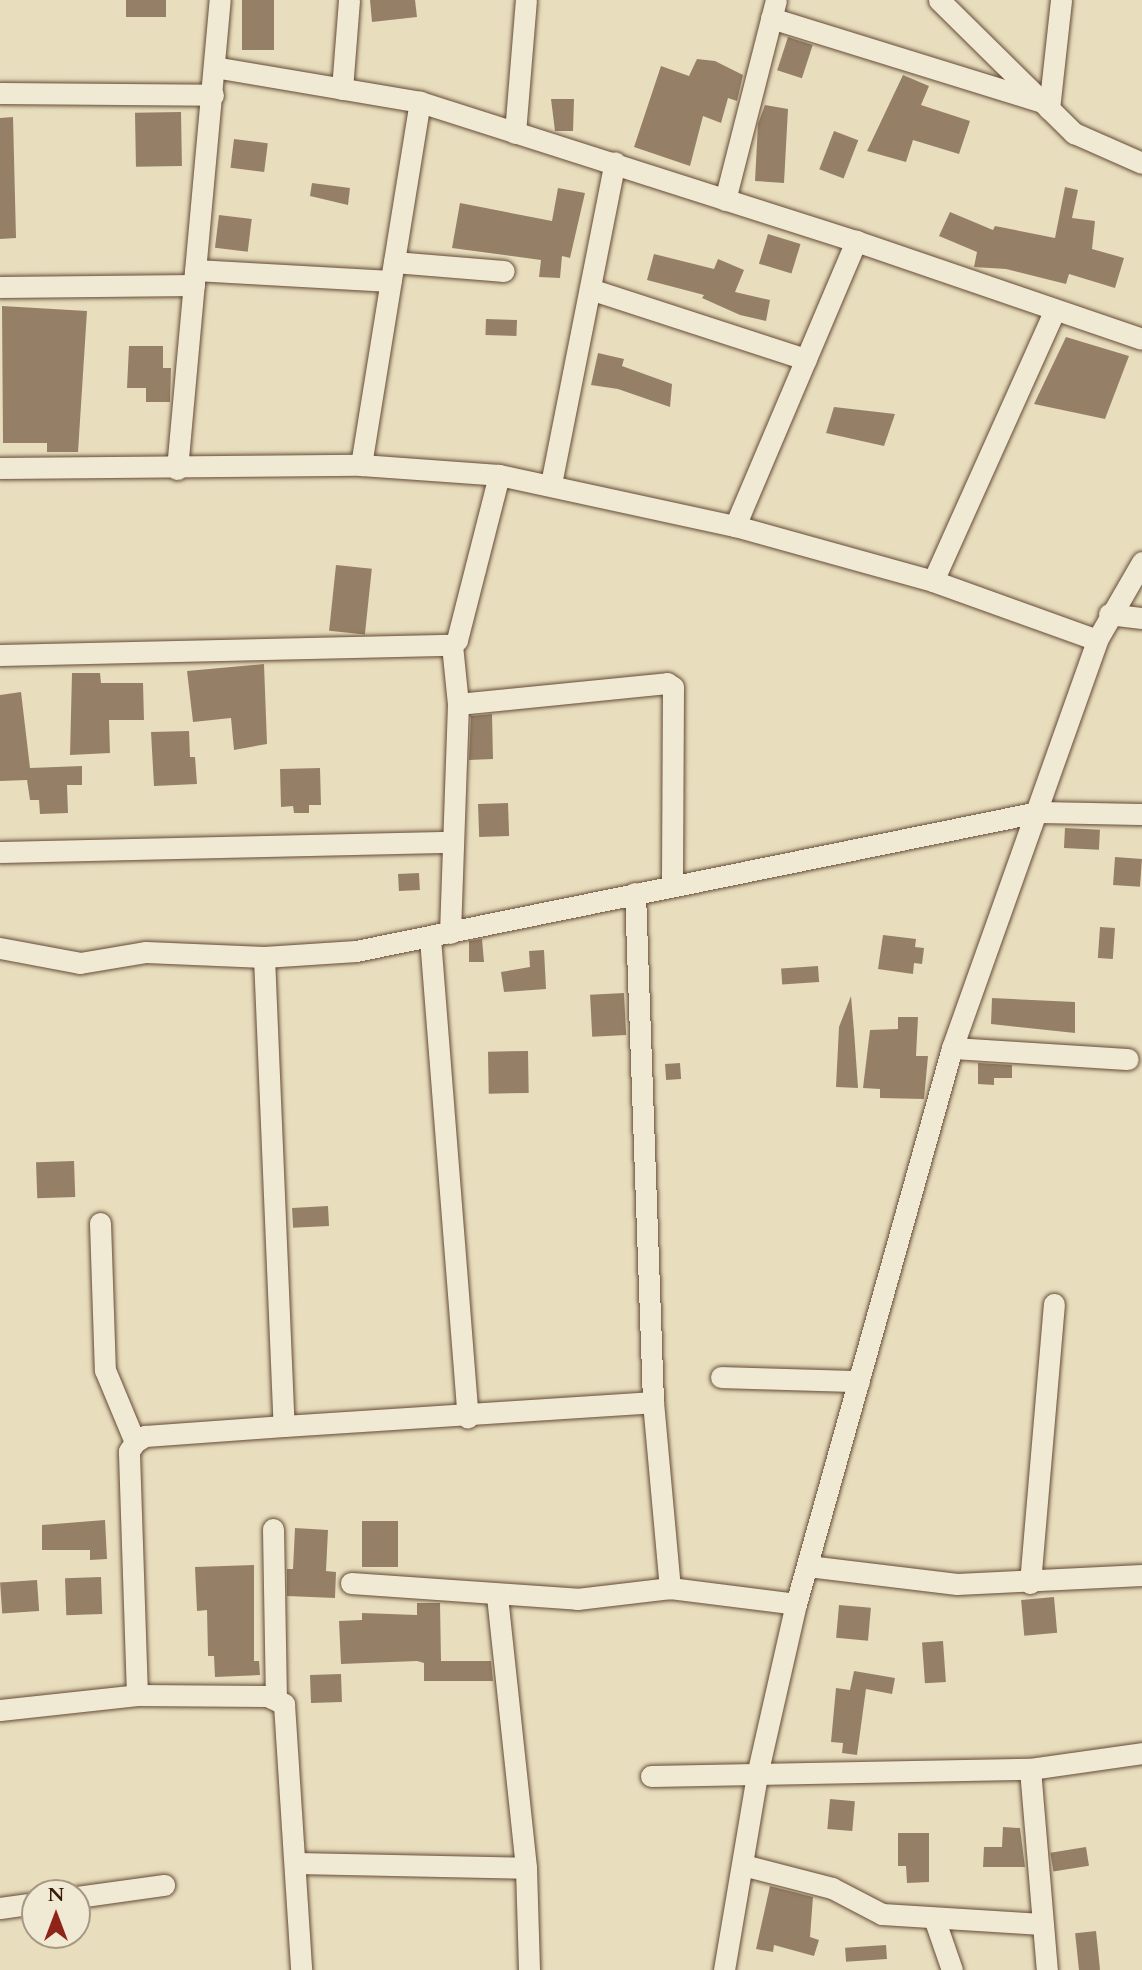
<!DOCTYPE html>
<style>
body{margin:0}
#map{position:relative;width:1142px;height:1970px;overflow:hidden;background:#e8debe;font-family:Cardo,serif}
div>[style]{position:absolute}
.building>*{inset:0;background:#958067;transform-origin:0 0}
.roads{filter:drop-shadow(0 0 2px #664b36) drop-shadow(0 0 2px #664b36)}
.minor>*{height:21px;margin:-10.5px;padding:0 10.5px;transform-origin:10.5px;border-radius:10.5px;background:#f0ead5}
span{translate:-50% -50%;white-space:nowrap;text-align:center;line-height:1.15;-webkit-text-stroke:7px #f0ead5;paint-order:stroke}
.north{position:absolute;left:21px;top:1879px;width:70px;height:70px;box-sizing:border-box;background:#f0ead5;border:2px solid #a89783;border-radius:50%;rotate:0deg;font-size:19px;font-weight:700;line-height:28px;text-align:center;color:#3b1a08}
.north::after{content:'';display:block;margin:auto;width:24px;height:32px;background:#8f2418;clip-path:polygon(50% 0,100% 100%,50% 72%,0 100%)}
</style>
<div id="map">
<div class="building">
<i style="left:126px;top:0;width:40px;height:17px"></i>
<i style="left:242px;top:0;width:32px;height:50px"></i>
<i style="clip-path:polygon(370px 0,415px 0,417px 17px,372px 22px)"></i>
<i style="left:788px;top:37px;width:26px;height:35px;rotate:18deg"></i>
<i style="clip-path:polygon(697px 59px,715px 61px,743px 75px,737px 101px,728px 98px,721px 123px,703px 116px,690px 166px,634px 147px,661px 66px,689px 76px)"></i>
<i style="clip-path:polygon(903px 75px,929px 86px,921px 105px,970px 121px,959px 154px,913px 140px,906px 162px,867px 151px)"></i>
<i style="clip-path:polygon(551px 99px,574px 99px,573px 131px,555px 131px)"></i>
<i style="clip-path:polygon(765px 105px,788px 109px,784px 183px,755px 181px,758px 124px)"></i>
<i style="left:181px;top:112px;width:54px;height:46px;rotate:89deg"></i>
<i style="clip-path:polygon(13px 117px,16px 238px,0 239px,0 118px)"></i>
<i style="left:834px;top:131px;width:26px;height:41px;rotate:21deg"></i>
<i style="left:234px;top:139px;width:34px;height:29px;rotate:7deg"></i>
<i style="clip-path:polygon(312px 183px,350px 188px,348px 205px,310px 196px)"></i>
<i style="clip-path:polygon(1065px 187px,1078px 190px,1072px 218px,1095px 221px,1092px 249px,1124px 258px,1115px 288px,1069px 274px,1066px 284px,1006px 269px,974px 267px,977px 252px,939px 236px,950px 212px,993px 230px,995px 226px,1055px 238px)"></i>
<i style="clip-path:polygon(558px 188px,585px 193px,570px 258px,562px 256px,560px 278px,539px 277px,541px 260px,452px 248px,460px 203px,552px 221px)"></i>
<i style="left:219px;top:215px;width:33px;height:33px;rotate:7deg"></i>
<i style="left:768px;top:234px;width:34px;height:31px;rotate:17deg"></i>
<i style="clip-path:polygon(654px 254px,714px 269px,718px 259px,744px 270px,735px 292px,770px 300px,766px 321px,740px 315px,702px 298px,704px 295px,647px 280px)"></i>
<i style="clip-path:polygon(2px 306px,87px 311px,78px 452px,47px 452px,47px 443px,3px 443px)"></i>
<i style="left:486px;top:319px;width:31px;height:16px;rotate:2deg"></i>
<i style="clip-path:polygon(1066px 337px,1129px 356px,1105px 419px,1034px 404px)"></i>
<i style="clip-path:polygon(129px 346px,163px 346px,163px 368px,171px 368px,170px 402px,146px 402px,146px 388px,127px 388px)"></i>
<i style="clip-path:polygon(598px 353px,624px 359px,622px 366px,672px 384px,670px 407px,618px 389px,591px 385px)"></i>
<i style="clip-path:polygon(834px 407px,895px 414px,884px 446px,826px 433px)"></i>
<i style="left:336px;top:565px;width:36px;height:66px;rotate:6deg"></i>
<i style="clip-path:polygon(264px 664px,267px 744px,234px 750px,231px 718px,193px 722px,187px 671px)"></i>
<i style="clip-path:polygon(72px 673px,100px 673px,101px 683px,143px 683px,144px 720px,109px 720px,110px 753px,70px 755px)"></i>
<i style="clip-path:polygon(21px 692px,30px 768px,82px 766px,82px 785px,67px 785px,68px 813px,40px 814px,39px 800px,30px 800px,27px 780px,0 781px,0 695px)"></i>
<i style="clip-path:polygon(492px 714px,493px 759px,469px 760px,471px 716px)"></i>
<i style="clip-path:polygon(189px 731px,190px 757px,195px 757px,197px 784px,154px 786px,151px 732px)"></i>
<i style="clip-path:polygon(320px 768px,321px 805px,309px 805px,309px 813px,294px 813px,293px 806px,281px 807px,280px 769px)"></i>
<i style="left:508px;top:803px;width:33px;height:30px;rotate:88deg"></i>
<i style="left:1065px;top:828px;width:35px;height:20px;rotate:3deg"></i>
<i style="left:1115px;top:857px;width:27px;height:28px;rotate:4deg"></i>
<i style="left:419px;top:873px;width:17px;height:21px;rotate:87deg"></i>
<i style="left:1100px;top:927px;width:15px;height:31px;rotate:4deg"></i>
<i style="clip-path:polygon(883px 935px,916px 939px,915px 947px,924px 948px,922px 964px,914px 963px,913px 974px,878px 969px)"></i>
<i style="clip-path:polygon(482px 939px,484px 962px,469px 962px,469px 941px)"></i>
<i style="clip-path:polygon(544px 950px,546px 989px,504px 992px,501px 972px,530px 967px,529px 951px)"></i>
<i style="left:818px;top:966px;width:16px;height:37px;rotate:86deg"></i>
<i style="left:624px;top:993px;width:42px;height:34px;rotate:87deg"></i>
<i style="clip-path:polygon(851px 996px,854px 1031px,858px 1088px,836px 1087px,839px 1027px)"></i>
<i style="clip-path:polygon(992px 998px,1075px 1002px,1075px 1033px,991px 1024px)"></i>
<i style="clip-path:polygon(898px 1017px,918px 1017px,916px 1056px,928px 1056px,924px 1099px,880px 1098px,880px 1089px,863px 1088px,870px 1030px,898px 1029px)"></i>
<i style="left:528px;top:1051px;width:42px;height:40px;rotate:89deg"></i>
<i style="left:680px;top:1063px;width:16px;height:15px;rotate:86deg"></i>
<i style="clip-path:polygon(978px 1063px,1012px 1065px,1012px 1078px,994px 1078px,994px 1085px,978px 1084px)"></i>
<i style="left:74px;top:1161px;width:36px;height:38px;rotate:88deg"></i>
<i style="left:328px;top:1206px;width:20px;height:36px;rotate:87deg"></i>
<i style="clip-path:polygon(105px 1520px,107px 1559px,90px 1560px,90px 1550px,42px 1550px,42px 1525px)"></i>
<i style="left:362px;top:1521px;width:36px;height:46px"></i>
<i style="clip-path:polygon(295px 1528px,328px 1530px,326px 1571px,336px 1572px,335px 1598px,287px 1596px,287px 1569px,293px 1569px)"></i>
<i style="clip-path:polygon(254px 1565px,254px 1661px,259px 1661px,260px 1675px,215px 1677px,214px 1656px,208px 1656px,207px 1610px,197px 1611px,195px 1567px)"></i>
<i style="left:101px;top:1577px;width:37px;height:36px;rotate:88deg"></i>
<i style="left:37px;top:1580px;width:31px;height:37px;rotate:86deg"></i>
<i style="left:1054px;top:1597px;width:36px;height:33px;rotate:85deg"></i>
<i style="clip-path:polygon(417px 1603px,440px 1603px,441px 1661px,491px 1661px,493px 1681px,424px 1681px,424px 1663px,417px 1661px,341px 1664px,339px 1621px,362px 1620px,362px 1613px,417px 1615px)"></i>
<i style="left:839px;top:1605px;width:32px;height:33px;rotate:5deg"></i>
<i style="left:943px;top:1641px;width:41px;height:21px;rotate:86deg"></i>
<i style="clip-path:polygon(854px 1671px,895px 1678px,892px 1694px,866px 1689px,857px 1755px,842px 1753px,843px 1743px,831px 1742px,836px 1688px,850px 1690px)"></i>
<i style="left:341px;top:1674px;width:28px;height:31px;rotate:88deg"></i>
<i style="left:830px;top:1799px;width:25px;height:30px;rotate:5deg"></i>
<i style="clip-path:polygon(1003px 1827px,1020px 1828px,1025px 1867px,983px 1867px,984px 1847px,1002px 1847px)"></i>
<i style="clip-path:polygon(898px 1833px,929px 1833px,929px 1882px,907px 1883px,906px 1866px,898px 1866px)"></i>
<i style="left:1086px;top:1847px;width:19px;height:36px;rotate:81deg"></i>
<i style="clip-path:polygon(770px 1886px,813px 1897px,810px 1937px,819px 1940px,814px 1956px,774px 1945px,773px 1952px,756px 1949px)"></i>
<i style="left:1096px;top:1931px;width:39px;height:21px;rotate:84deg"></i>
<i style="left:886px;top:1945px;width:14px;height:41px;rotate:86deg"></i>
</div>
<div class="roads">
<div class="minor">
<i style="left:939px;top:0;width:190px;rotate:44.6deg"></i>
<i style="left:1074px;top:133px;width:74px;rotate:23.8deg"></i>
<i style="left:771px;top:18px;width:284px;rotate:17.2deg"></i>
<i style="left:214px;top:67px;width:209px;rotate:9.6deg"></i>
<i style="left:420px;top:102px;width:458px;rotate:17.7deg"></i>
<i style="left:856px;top:241px;width:302px;rotate:18.9deg"></i>
<i style="left:342px;top:89px;width:89px;rotate:-85.5deg"></i>
<i style="left:0;top:93px;width:213px;rotate:0.5deg"></i>
<i style="left:1049px;top:109px;width:110px;rotate:-83.7deg"></i>
<i style="left:515px;top:133px;width:133px;rotate:-85.3deg"></i>
<i style="left:725px;top:200px;width:206px;rotate:-75.7deg"></i>
<i style="left:394px;top:262px;width:110px;rotate:4.7deg"></i>
<i style="left:195px;top:270px;width:196px;rotate:3.2deg"></i>
<i style="left:0;top:287px;width:194px;rotate:-0.6deg"></i>
<i style="left:590px;top:289px;width:227px;rotate:18deg"></i>
<i style="left:361px;top:465px;width:368px;rotate:-80.8deg"></i>
<i style="left:0;top:468px;width:361px;rotate:-0.5deg"></i>
<i style="left:361px;top:465px;width:138px;rotate:4.1deg"></i>
<i style="left:499px;top:475px;width:241px;rotate:12.2deg"></i>
<i style="left:735px;top:526px;width:205px;rotate:15.5deg"></i>
<i style="left:933px;top:581px;width:174px;rotate:19.8deg"></i>
<i style="left:177px;top:469px;width:471px;rotate:-84.8deg"></i>
<i style="left:551px;top:484px;width:328px;rotate:-78.8deg"></i>
<i style="left:735px;top:526px;width:310px;rotate:-67deg"></i>
<i style="left:933px;top:581px;width:297px;rotate:-65.8deg"></i>
<i style="left:1109px;top:614px;width:33px;rotate:7deg"></i>
<i style="left:452px;top:645px;width:59px;rotate:84.2deg"></i>
<i style="left:458px;top:704px;width:210px;rotate:-5.7deg"></i>
<i style="left:667px;top:683px;width:7px;rotate:34deg"></i>
<i style="left:673px;top:687px;width:198px;rotate:90.3deg"></i>
<i style="left:0;top:655px;width:452px;rotate:-1.3deg"></i>
<i style="left:452px;top:645px;width:7px;rotate:-45deg"></i>
<i style="left:457px;top:640px;width:170px;rotate:-75.7deg"></i>
<i style="left:0;top:852px;width:453px;rotate:-1.3deg"></i>
<i style="left:635px;top:893px;width:509px;rotate:87.97deg"></i>
<i style="left:653px;top:1402px;width:187px;rotate:84.8deg"></i>
<i style="left:450px;top:933px;width:229px;rotate:-88deg"></i>
<i style="left:430px;top:938px;width:481px;rotate:85.5deg"></i>
<i style="left:0;top:948px;width:81px;rotate:10.6deg"></i>
<i style="left:80px;top:963px;width:67px;rotate:-9.5deg"></i>
<i style="left:146px;top:952px;width:118px;rotate:2.4deg"></i>
<i style="left:264px;top:957px;width:92px;rotate:-3.7deg"></i>
<i style="left:356px;top:951px;width:696px;rotate:-11.52deg"></i>
<i style="left:1038px;top:812px;width:104px;rotate:1.1deg"></i>
<i style="left:264px;top:957px;width:469px;rotate:87.6deg"></i>
<i style="left:952px;top:1048px;width:176px;rotate:3.6deg"></i>
<i style="left:100px;top:1223px;width:147px;rotate:88.1deg"></i>
<i style="left:105px;top:1370px;width:78px;rotate:67.4deg"></i>
<i style="left:721px;top:1377px;width:138px;rotate:1.7deg"></i>
<i style="left:273px;top:1529px;width:169px;rotate:89deg"></i>
<i style="left:808px;top:1566px;width:150px;rotate:6.9deg"></i>
<i style="left:957px;top:1584px;width:185px;rotate:-2.8deg"></i>
<i style="left:351px;top:1583px;width:227px;rotate:4deg"></i>
<i style="left:577px;top:1599px;width:94px;rotate:-6.7deg"></i>
<i style="left:670px;top:1588px;width:127px;rotate:7.2deg"></i>
<i style="left:1030px;top:1583px;width:280px;rotate:-85.1deg"></i>
<i style="left:497px;top:1596px;width:274px;rotate:83.9deg"></i>
<i style="left:526px;top:1868px;width:102px;rotate:88.3deg"></i>
<i style="left:137px;top:1695px;width:244px;rotate:-91.9deg"></i>
<i style="left:129px;top:1451px;width:11px;rotate:-56deg"></i>
<i style="left:135px;top:1442px;width:12px;rotate:-31deg"></i>
<i style="left:145px;top:1436px;width:139px;rotate:-4.1deg"></i>
<i style="left:284px;top:1426px;width:370px;rotate:-3.7deg"></i>
<i style="left:0;top:1710px;width:138px;rotate:-6.2deg"></i>
<i style="left:137px;top:1695px;width:130px;rotate:0.4deg"></i>
<i style="left:267px;top:1696px;width:19px;rotate:25deg"></i>
<i style="left:284px;top:1704px;width:267px;rotate:86.3deg"></i>
<i style="left:1030px;top:1769px;width:202px;rotate:85.2deg"></i>
<i style="left:651px;top:1776px;width:379px;rotate:-1.1deg"></i>
<i style="left:1030px;top:1769px;width:113px;rotate:-8.1deg"></i>
<i style="left:295px;top:1863px;width:231px;rotate:1.2deg"></i>
<i style="left:743px;top:1865px;width:92px;rotate:14.5deg"></i>
<i style="left:832px;top:1888px;width:56px;rotate:27.5deg"></i>
<i style="left:882px;top:1914px;width:160px;rotate:3.6deg"></i>
<i style="left:77px;top:1897px;width:88px;rotate:-7.9deg"></i>
<i style="left:0;top:1908px;width:35px;rotate:-8deg"></i>
<i style="left:934px;top:1918px;width:55px;rotate:70.9deg"></i>
<i style="left:724px;top:1970px;width:198px;rotate:-80.4deg"></i>
<i style="left:757px;top:1775px;width:175px;rotate:-77.2deg"></i>
<i style="left:796px;top:1604px;width:577px;rotate:-74.33deg"></i>
<i style="left:952px;top:1048px;width:433px;rotate:-70.4deg"></i>
<i style="left:1097px;top:640px;width:90px;rotate:-60deg"></i>
</div>
</div>
<div class="north">N</div>
</div>
